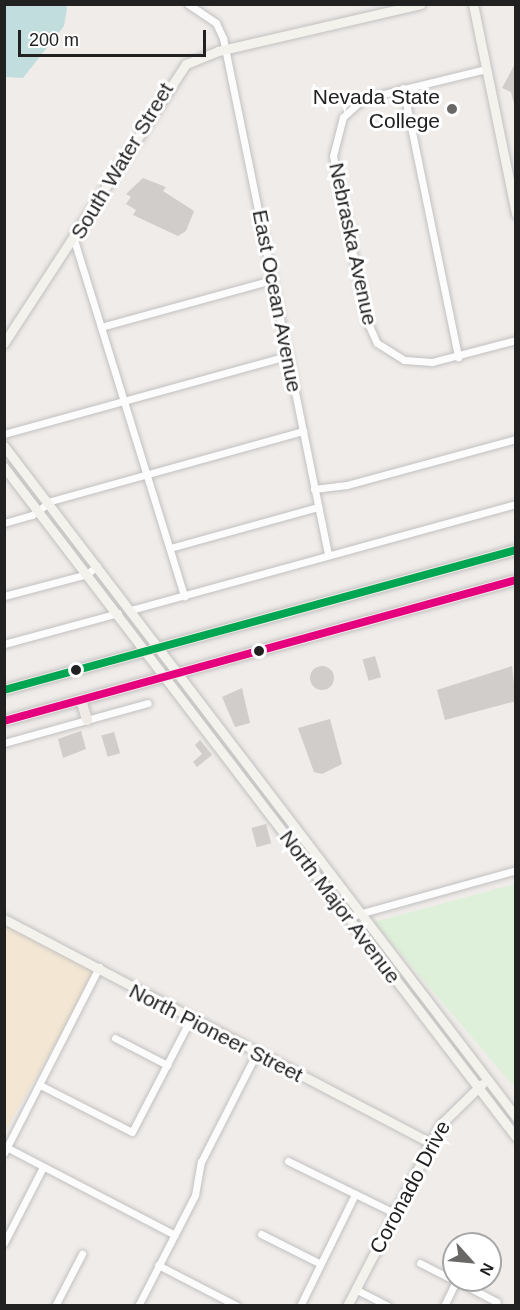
<!DOCTYPE html>
<style>
body{margin:0}
#map{position:relative;width:520px;height:1310px;overflow:hidden;background:#efecea;font-family:Arial,sans-serif}
div>[style]{position:absolute}
.sand>*{inset:0;background:#f3e6d3}
.park>*{inset:0;background:#def0da}
.water>*{inset:0;background:#c2dddd}
.building>*{inset:0;background:#d0cdcb;transform-origin:0 0}
.round{border-radius:50%}
.roads{filter:drop-shadow(0 0 2px #c2c1c0) drop-shadow(0 0 2px #c2c1c0)}
.street>*{height:7px;margin:-3.5px;padding:0 3.5px;transform-origin:3.5px;border-radius:3.5px;background:#fdfcfc}
.secondary>*{height:9px;margin:-4.5px;padding:0 4.5px;transform-origin:4.5px;border-radius:4.5px;background:#f3f2ed}
.primary>*{height:10px;margin:-5px;padding:0 5px;transform-origin:5px;border-radius:5px;background:#f0eae7}
.bus-1>*{height:8px;margin:-4px;padding:0 4px;transform-origin:4px;border-radius:4px;background:#00a651}
.bus-2>*{height:8px;margin:-4px;padding:0 4px;transform-origin:4px;border-radius:4px;background:#e5007d}
.dots>*{width:16px;height:16px;translate:-50% -50%;box-sizing:border-box;border:3px solid #fff;border-radius:50%}
span{translate:-50% -50%;white-space:nowrap;text-align:center;line-height:1.15;-webkit-text-stroke:6px #fff;paint-order:stroke}
.poi-label{font-size:21px;color:#212121}
.right{translate:-100% -50%;text-align:right}
.street-label{font-size:21px;color:#212121}
.frame{position:absolute;inset:0;border:6px solid #212121;pointer-events:none}
.north{position:absolute;left:442px;top:1232px;width:60px;height:60px;box-sizing:border-box;background:#fff;border:2px solid #a6a6a6;border-radius:50%;rotate:117deg;font-size:16px;font-weight:700;line-height:24px;text-align:center;color:#212121}
.north::after{content:'';display:block;margin:auto;width:21px;height:27px;background:#696867;clip-path:polygon(50% 0,100% 100%,50% 72%,0 100%)}
.scale{position:absolute;left:18px;top:30px;width:188px;height:27px;box-sizing:border-box;border:3px solid #212121;border-top:0;padding-left:8px;font-size:18px;line-height:21px;white-space:nowrap;color:#212121;-webkit-text-stroke:4px #fff;paint-order:stroke}
</style>
<div id="map">
<div class="sand">
<i style="clip-path:polygon(5px 919px,99px 967px,5px 1132px)"></i>
</div>
<div class="park">
<i style="clip-path:polygon(515px 884px,516px 884px,515px 1088px,374px 922px)"></i>
</div>
<div class="water">
<i style="clip-path:polygon(4px 5px,66px 5px,67px 9px,64px 26px,23px 78px,5px 77px)"></i>
</div>
<div class="building">
<i style="clip-path:polygon(516px 62px,516px 104px,514px 104px,511px 92px,502px 88px)"></i>
<i style="clip-path:polygon(143px 178px,166px 187px,163px 191px,194px 211px,186px 231px,178px 236px,133px 215px,136px 210px,126px 204px,131px 197px,126px 194px)"></i>
<i style="left:375px;top:656px;width:22px;height:13px;rotate:74deg"></i>
<i class="round" style="left:310px;top:666px;width:24px;height:24px"></i>
<i style="clip-path:polygon(512px 666px,516px 701px,445px 720px,437px 690px)"></i>
<i style="clip-path:polygon(242px 688px,250px 723px,235px 727px,222px 697px)"></i>
<i style="clip-path:polygon(330px 719px,342px 764px,322px 774px,314px 772px,298px 728px)"></i>
<i style="clip-path:polygon(81px 731px,86px 749px,63px 758px,58px 739px)"></i>
<i style="left:114px;top:732px;width:22px;height:13px;rotate:74deg"></i>
<i style="clip-path:polygon(200px 740px,212px 755px,197px 767px,193px 762px,202px 754px,195px 745px)"></i>
<i style="left:266px;top:824px;width:20px;height:15px;rotate:75deg"></i>
</div>
<div class="roads">
<div class="street">
<i style="left:188px;top:4px;width:34px;rotate:34deg"></i>
<i style="left:216px;top:23px;width:17px;rotate:65deg"></i>
<i style="left:223px;top:38px;width:527px;rotate:78.5deg"></i>
<i style="left:486px;top:69px;width:127px;rotate:166.3deg"></i>
<i style="left:363px;top:99px;width:27px;rotate:138deg"></i>
<i style="left:343px;top:117px;width:40px;rotate:104.4deg"></i>
<i style="left:333px;top:156px;width:168px;rotate:78.4deg"></i>
<i style="left:367px;top:321px;width:24px;rotate:66deg"></i>
<i style="left:377px;top:343px;width:32px;rotate:32deg"></i>
<i style="left:404px;top:360px;width:28px;rotate:4deg"></i>
<i style="left:432px;top:362px;width:87px;rotate:-14.7deg"></i>
<i style="left:403px;top:88px;width:275px;rotate:78.4deg"></i>
<i style="left:74px;top:240px;width:373px;rotate:72.8deg"></i>
<i style="left:101px;top:327px;width:177px;rotate:-15.4deg"></i>
<i style="left:4px;top:434px;width:295px;rotate:-15.4deg"></i>
<i style="left:314px;top:489px;width:33px;rotate:-7deg"></i>
<i style="left:347px;top:485px;width:175px;rotate:-15.2deg"></i>
<i style="left:4px;top:523px;width:29px;rotate:-16deg"></i>
<i style="left:32px;top:515px;width:24px;rotate:-36deg"></i>
<i style="left:51px;top:501px;width:262px;rotate:-15.5deg"></i>
<i style="left:170px;top:548px;width:154px;rotate:-15.5deg"></i>
<i style="left:4px;top:596px;width:86px;rotate:-14.8deg"></i>
<i style="left:87px;top:574px;width:13px;rotate:-39deg"></i>
<i style="left:131px;top:610px;width:399px;rotate:-15.4deg"></i>
<i style="left:4px;top:644px;width:118px;rotate:-15.2deg"></i>
<i style="left:4px;top:743px;width:149px;rotate:-15.5deg"></i>
<i style="left:348px;top:917px;width:174px;rotate:-15.6deg"></i>
<i style="left:115px;top:1038px;width:59px;rotate:27.4deg"></i>
<i style="left:40px;top:1085px;width:103px;rotate:27.1deg"></i>
<i style="left:132px;top:1132px;width:126px;rotate:-62.6deg"></i>
<i style="left:8px;top:1148px;width:188px;rotate:27.5deg"></i>
<i style="left:4px;top:1153px;width:209px;rotate:-62.9deg"></i>
<i style="left:288px;top:1161px;width:118px;rotate:26.1deg"></i>
<i style="left:261px;top:1234px;width:65px;rotate:26.6deg"></i>
<i style="left:4px;top:1243px;width:85px;rotate:-62.8deg"></i>
<i style="left:420px;top:1263px;width:38px;rotate:27deg"></i>
<i style="left:158px;top:1265px;width:89px;rotate:27.4deg"></i>
<i style="left:455px;top:1280px;width:47px;rotate:27.6deg"></i>
<i style="left:355px;top:1289px;width:37px;rotate:27deg"></i>
<i style="left:55px;top:1306px;width:59px;rotate:-62.6deg"></i>
<i style="left:138px;top:1306px;width:125px;rotate:-62.8deg"></i>
<i style="left:195px;top:1195px;width:34px;rotate:-80deg"></i>
<i style="left:201px;top:1162px;width:121px;rotate:-63deg"></i>
<i style="left:300px;top:1306px;width:125px;rotate:-63.8deg"></i>
<i style="left:444px;top:1306px;width:28px;rotate:-64deg"></i>
</div>
<div class="secondary">
<i style="left:473px;top:4px;width:214px;rotate:78.4deg"></i>
<i style="left:4px;top:343px;width:333px;rotate:-56.9deg"></i>
<i style="left:186px;top:64px;width:35px;rotate:-22deg"></i>
<i style="left:218px;top:51px;width:208px;rotate:-13deg"></i>
<i style="left:4px;top:446px;width:844px;rotate:52.65deg"></i>
<i style="left:4px;top:467px;width:843px;rotate:52.61deg"></i>
<i style="left:4px;top:919px;width:482px;rotate:27.7deg"></i>
<i style="left:347px;top:1306px;width:205px;rotate:-62.7deg"></i>
<i style="left:441px;top:1124px;width:57px;rotate:-44.3deg"></i>
</div>
<div class="primary">
<i style="left:4px;top:690px;width:531px;rotate:-15.29deg"></i>
<i style="left:81px;top:700px;width:21px;rotate:73deg"></i>
<i style="left:4px;top:721px;width:531px;rotate:-15.4deg"></i>
</div>
</div>
<div class="bus-1">
<i style="left:4px;top:690px;width:531px;rotate:-15.29deg"></i>
</div>
<div class="bus-2">
<i style="left:4px;top:721px;width:531px;rotate:-15.4deg"></i>
</div>
<div class="dots">
<i style="left:452px;top:109px;background:#696867"></i>
<i style="left:259px;top:651px;background:#212121"></i>
<i style="left:76px;top:670px;background:#212121"></i>
</div>
<div class="poi-label">
<span class="right" style="left:440px;top:109px">Nevada State<br>College</span>
</div>
<div class="street-label">
<span style="left:122px;top:161px;rotate:-59deg">South Water Street</span>
<span style="left:353px;top:244px;rotate:78deg">Nebraska Avenue</span>
<span style="left:277px;top:301px;rotate:79deg">East Ocean Avenue</span>
<span style="left:340px;top:907px;rotate:53deg">North Major Avenue</span>
<span style="left:216px;top:1033px;rotate:27deg">North Pioneer Street</span>
<span style="left:410px;top:1187px;rotate:-62deg">Coronado Drive</span>
</div>
<div class="frame"></div>
<div class="north">N</div>
<div class="scale">200 m</div>
</div>
